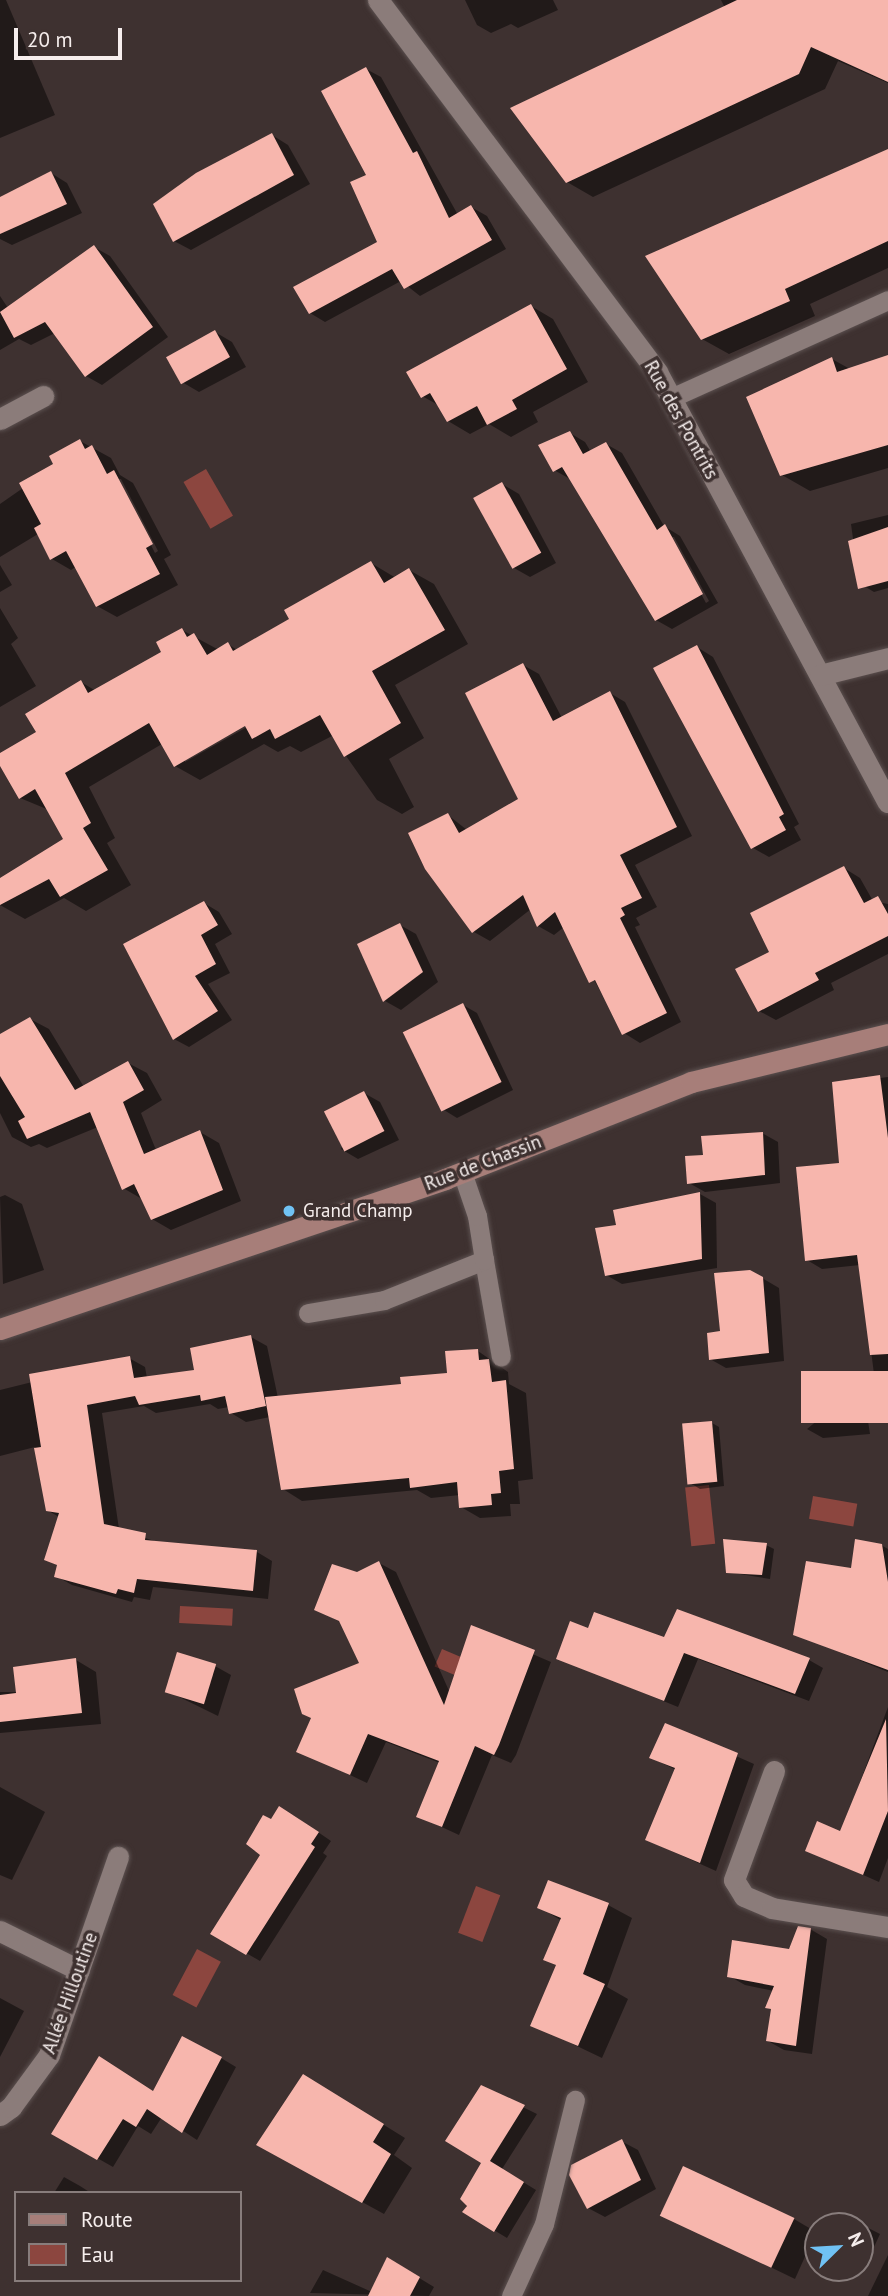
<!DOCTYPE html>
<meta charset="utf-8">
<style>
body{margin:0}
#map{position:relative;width:888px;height:2296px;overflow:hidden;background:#3e3130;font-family:"PT Sans",sans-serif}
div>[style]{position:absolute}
.water>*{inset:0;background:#8c463f;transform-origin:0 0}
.shadow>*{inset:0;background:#0007}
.building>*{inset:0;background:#f7b6ad;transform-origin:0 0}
.roads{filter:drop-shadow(0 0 2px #5b504f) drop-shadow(0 0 2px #5b504f)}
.service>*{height:19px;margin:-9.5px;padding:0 9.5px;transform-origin:9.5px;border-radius:9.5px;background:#8b7c7a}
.minor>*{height:21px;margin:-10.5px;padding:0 10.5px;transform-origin:10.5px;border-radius:10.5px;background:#8b7c7a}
.secondary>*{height:21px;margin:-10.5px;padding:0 10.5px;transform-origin:10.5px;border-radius:10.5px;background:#a77e79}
.dots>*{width:19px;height:19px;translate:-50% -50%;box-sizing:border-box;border:4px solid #3e3130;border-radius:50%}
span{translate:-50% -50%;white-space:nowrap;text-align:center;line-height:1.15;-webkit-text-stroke:7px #3e3130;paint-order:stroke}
.street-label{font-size:19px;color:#f6eeed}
.poi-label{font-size:19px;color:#f6eeed}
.left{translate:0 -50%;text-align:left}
.legend{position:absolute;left:14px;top:2191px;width:228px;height:91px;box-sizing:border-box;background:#3e3130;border:2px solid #887d7c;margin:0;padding:9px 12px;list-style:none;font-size:21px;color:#f6eeed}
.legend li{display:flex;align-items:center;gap:14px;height:35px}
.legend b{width:35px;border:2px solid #887d7c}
.north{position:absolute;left:804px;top:2212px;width:70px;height:70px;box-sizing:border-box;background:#3e3130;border:2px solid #887d7c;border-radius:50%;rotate:66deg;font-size:19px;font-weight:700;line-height:28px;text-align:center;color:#f6eeed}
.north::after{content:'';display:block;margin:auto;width:24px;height:32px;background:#70c2f4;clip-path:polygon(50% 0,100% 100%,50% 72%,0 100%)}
.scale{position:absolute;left:14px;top:28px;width:108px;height:32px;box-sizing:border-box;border:4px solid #f6eeed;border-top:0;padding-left:9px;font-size:21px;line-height:24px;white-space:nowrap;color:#f6eeed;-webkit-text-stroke:5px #3e3130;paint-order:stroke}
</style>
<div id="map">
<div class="water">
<i style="left:206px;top:469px;width:54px;height:26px;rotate:60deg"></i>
<i style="left:709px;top:1485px;width:59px;height:24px;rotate:84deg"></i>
<i style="left:813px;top:1496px;width:45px;height:23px;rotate:10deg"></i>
<i style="left:180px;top:1606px;width:53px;height:17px;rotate:3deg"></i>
<i style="left:442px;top:1649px;width:41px;height:19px;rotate:23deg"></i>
<i style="left:476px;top:1886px;width:26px;height:50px;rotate:21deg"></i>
<i style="left:197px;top:1949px;width:27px;height:52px;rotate:28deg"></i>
</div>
<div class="shadow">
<i style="clip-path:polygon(0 0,6px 0,55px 115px,0 138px)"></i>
<i style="clip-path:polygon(465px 0,553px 0,558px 10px,518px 28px,511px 24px,491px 33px,477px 25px)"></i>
<i style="clip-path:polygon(721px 0,888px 0,888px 83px,838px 61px,825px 89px,593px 197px,567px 182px,725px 8px)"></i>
<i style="clip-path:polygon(366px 69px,381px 77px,458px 215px,471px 207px,487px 216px,506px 249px,420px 296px,401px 281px,325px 322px,310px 313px,379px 243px,369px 176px)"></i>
<i style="clip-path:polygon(272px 135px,288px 145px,310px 184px,191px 250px,174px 241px)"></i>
<i style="clip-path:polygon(888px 149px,888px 268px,810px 304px,815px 316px,729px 354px,702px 339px)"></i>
<i style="clip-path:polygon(51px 173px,67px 183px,82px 213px,12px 245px,0 239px,0 199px)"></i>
<i style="clip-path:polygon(94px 247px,110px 256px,168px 337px,102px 385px,86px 376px,55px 333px,31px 345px,19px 339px,0 350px,0 296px,8px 308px)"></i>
<i style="clip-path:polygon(531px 306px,553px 319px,588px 382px,533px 412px,538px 422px,511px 437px,489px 424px,470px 434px,448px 421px,440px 406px,422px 396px)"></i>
<i style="clip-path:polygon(215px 332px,232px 342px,246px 367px,199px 392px,182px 382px)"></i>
<i style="clip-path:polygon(888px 357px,888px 468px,810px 491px,782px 475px,832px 359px,850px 369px)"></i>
<i style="clip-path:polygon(evenodd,570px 433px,585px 442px,591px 452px,606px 444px,622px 453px,664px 526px,680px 536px,718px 603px,672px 629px,656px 620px,570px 479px,554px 470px,570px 433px,670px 537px,674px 537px,709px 601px,706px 603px,670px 537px)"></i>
<i style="clip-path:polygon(evenodd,80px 441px,111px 458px,120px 475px,133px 483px,171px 555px,164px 559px,178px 585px,117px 617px,97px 606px,77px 566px,71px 570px,52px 559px,38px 534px,0 557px,0 504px,56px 465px,80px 441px,117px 479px,121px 479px,158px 551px,155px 553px,117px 479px)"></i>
<i style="clip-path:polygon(502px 484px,519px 494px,556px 563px,530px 577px,514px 568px)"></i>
<i style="clip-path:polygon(888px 515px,888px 588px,874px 592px,859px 583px,851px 524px)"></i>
<i style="clip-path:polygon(evenodd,371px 563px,396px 578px,409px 570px,434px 584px,468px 644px,395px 685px,424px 738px,389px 759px,414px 807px,402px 814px,377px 800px,332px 736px,301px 752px,290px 746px,278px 752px,264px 744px,200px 780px,175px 766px,162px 744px,89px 787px,115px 838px,107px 843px,131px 885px,86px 911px,64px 898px,25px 919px,0 905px,0 880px,65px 840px,49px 810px,20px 798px,0 755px,39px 733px,81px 682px,96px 691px,163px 652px,182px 630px,219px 650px,228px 644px,237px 650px,291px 620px,371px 563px,252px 720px,254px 723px,185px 762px,185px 758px,252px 720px)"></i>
<i style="clip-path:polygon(0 565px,12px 585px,0 592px)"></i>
<i style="clip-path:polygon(0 608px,18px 638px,11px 644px,36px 686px,0 707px)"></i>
<i style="clip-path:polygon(697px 647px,713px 657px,799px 824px,794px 827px,801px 840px,769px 857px,753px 848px)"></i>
<i style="clip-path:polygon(523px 665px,539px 674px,562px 718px,610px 693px,625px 702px,692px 836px,635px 865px,657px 907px,636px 918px,640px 925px,635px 927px,681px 1022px,640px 1043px,624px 1033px,564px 927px,554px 935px,538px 926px,531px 909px,490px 941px,474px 932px,427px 868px,448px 815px,467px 830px,520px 800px)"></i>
<i style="clip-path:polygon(844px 868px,860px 878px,873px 901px,888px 904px,888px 954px,831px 983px,834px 990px,776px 1020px,759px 1011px,772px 952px)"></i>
<i style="clip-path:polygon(204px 903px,219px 912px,232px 934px,215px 944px,230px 973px,208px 984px,232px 1020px,189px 1047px,174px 1039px)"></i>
<i style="clip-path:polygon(400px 925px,416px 934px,438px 982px,401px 1010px,385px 1001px,359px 945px)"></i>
<i style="clip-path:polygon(463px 1005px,477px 1013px,513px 1090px,457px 1118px,444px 1110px)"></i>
<i style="clip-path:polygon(30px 1019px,49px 1029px,84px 1087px,128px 1063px,147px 1073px,162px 1100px,141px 1113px,156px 1150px,200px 1132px,219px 1143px,241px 1201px,171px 1230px,152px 1219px,142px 1199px,123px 1188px,98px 1127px,47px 1148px,39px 1144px,31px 1147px,12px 1137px,0 1113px,0 1036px)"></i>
<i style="clip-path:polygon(888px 1077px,888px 1419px,868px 1421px,870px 1434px,823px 1438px,807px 1429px,874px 1374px,860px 1265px,822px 1269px,807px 1260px,841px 1164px,834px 1084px)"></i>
<i style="clip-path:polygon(364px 1093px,380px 1102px,399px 1140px,358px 1159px,341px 1149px)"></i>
<i style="clip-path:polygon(762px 1133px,778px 1142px,780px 1183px,705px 1192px,689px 1183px,705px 1156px)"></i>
<i style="clip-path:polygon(700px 1194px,716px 1203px,717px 1268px,622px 1284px,606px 1275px,618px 1226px)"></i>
<i style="clip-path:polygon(5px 1195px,22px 1204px,44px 1270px,3px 1284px,0 1197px)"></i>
<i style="clip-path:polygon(750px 1271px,779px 1288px,784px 1361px,726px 1368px,710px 1359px)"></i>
<i style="clip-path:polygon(251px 1337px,267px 1346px,278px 1398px,403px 1386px,449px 1375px,478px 1351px,508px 1372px,509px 1384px,526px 1393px,533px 1479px,518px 1481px,520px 1504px,510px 1504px,511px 1516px,480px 1518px,461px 1507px,460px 1495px,431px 1498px,417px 1490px,302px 1501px,283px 1489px,270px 1417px,246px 1422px,231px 1413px,229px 1407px,218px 1409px,210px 1404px,156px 1413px,144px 1406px,102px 1413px,119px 1529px,160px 1543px,257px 1552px,272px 1561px,268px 1599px,153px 1587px,150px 1600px,134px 1597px,132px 1602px,72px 1585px,56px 1576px,59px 1566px,46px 1559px,59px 1517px,47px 1510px,35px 1447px,0 1456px,0 1390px,129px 1358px,145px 1367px,147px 1378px,196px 1372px)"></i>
<i style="clip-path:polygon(712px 1423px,719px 1427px,724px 1486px,700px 1489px,692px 1484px)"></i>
<i style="clip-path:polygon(766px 1545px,774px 1549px,770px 1579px,728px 1572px)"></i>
<i style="clip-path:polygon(881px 1545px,888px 1549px,888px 1672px,795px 1634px,852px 1570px)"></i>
<i style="clip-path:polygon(379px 1563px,396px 1572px,450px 1693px,472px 1628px,551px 1662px,516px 1755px,511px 1763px,492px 1755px,459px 1835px,418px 1816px,440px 1763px,386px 1742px,367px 1783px,299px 1751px,361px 1664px,342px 1623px,316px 1609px,357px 1574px)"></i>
<i style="clip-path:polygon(665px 1639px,809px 1660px,823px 1668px,809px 1701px,698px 1659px,678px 1707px,558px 1658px)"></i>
<i style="clip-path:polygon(76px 1660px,96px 1672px,101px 1724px,0 1733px,0 1692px,17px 1692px)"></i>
<i style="clip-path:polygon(215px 1666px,231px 1675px,218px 1716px,167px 1691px)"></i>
<i style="clip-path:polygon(888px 1707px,888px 1858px,879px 1882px,807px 1850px,841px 1833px)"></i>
<i style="clip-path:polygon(666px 1725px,754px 1764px,716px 1871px,647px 1840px,676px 1770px,652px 1758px)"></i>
<i style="clip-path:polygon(0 1787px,45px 1812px,12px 1880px,0 1875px)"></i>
<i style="clip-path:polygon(293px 1815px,331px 1841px,323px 1853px,327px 1856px,260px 1961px,212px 1933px,262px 1855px,271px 1821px)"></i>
<i style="clip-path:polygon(608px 1905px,632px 1918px,607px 1987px,628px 1999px,602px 2058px,533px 2025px,558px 1966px,546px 1959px,562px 1921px,539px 1907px)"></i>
<i style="clip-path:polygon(810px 1929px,827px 1939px,812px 2054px,784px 2050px,768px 2041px,773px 2010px,767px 2007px,774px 1991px,745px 1985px,729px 1976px,790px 1951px)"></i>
<i style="clip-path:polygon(0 1998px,24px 2011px,0 2057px)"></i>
<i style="clip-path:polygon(221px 2058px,236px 2067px,197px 2140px,162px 2117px,151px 2134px,138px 2126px,113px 2167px,53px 2133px,155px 2093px)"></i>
<i style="clip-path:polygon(482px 2087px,537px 2114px,502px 2169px,536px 2190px,507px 2238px,464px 2212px,484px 2163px)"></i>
<i style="clip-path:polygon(326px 2089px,405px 2138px,394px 2155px,412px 2168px,384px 2214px,280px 2157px)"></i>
<i style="clip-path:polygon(621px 2141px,638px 2150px,656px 2189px,605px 2217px,588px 2208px)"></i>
<i style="clip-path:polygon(64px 2177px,80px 2186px,91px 2193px,54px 2193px)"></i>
<i style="clip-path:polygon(659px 2213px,794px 2219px,816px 2232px,795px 2279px)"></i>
<i style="clip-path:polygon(847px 2217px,880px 2234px,868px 2260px,860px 2257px,860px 2226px,842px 2226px)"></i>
<i style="clip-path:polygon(888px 2255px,888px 2296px,868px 2296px)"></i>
<i style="clip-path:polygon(388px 2259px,434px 2287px,429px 2296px,310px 2293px,323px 2270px,372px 2292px)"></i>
</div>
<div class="building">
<i style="clip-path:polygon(737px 0,888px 0,888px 82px,811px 47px,799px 74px,566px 183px,510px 108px)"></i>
<i style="clip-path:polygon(366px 67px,413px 153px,417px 151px,449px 218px,471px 205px,492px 240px,404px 289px,392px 269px,309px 314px,293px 287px,377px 242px,350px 182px,366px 175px,321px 91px)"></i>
<i style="clip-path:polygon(272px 133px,294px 175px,173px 242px,153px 204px,196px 173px)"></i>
<i style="clip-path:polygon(888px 149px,888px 241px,785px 289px,790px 301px,701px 340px,645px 256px)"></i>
<i style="clip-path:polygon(51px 171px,67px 204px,0 234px,0 197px)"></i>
<i style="clip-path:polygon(94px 245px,153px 327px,85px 377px,45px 322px,14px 338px,0 312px)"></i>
<i style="clip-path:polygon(531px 304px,567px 369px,512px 400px,517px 409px,487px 425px,477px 406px,447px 422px,430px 393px,421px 398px,406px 372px)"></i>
<i style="left:215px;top:330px;width:31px;height:56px;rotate:61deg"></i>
<i style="clip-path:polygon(888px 355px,888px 445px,780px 476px,746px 397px,832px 357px,837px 372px)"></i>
<i style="clip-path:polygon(570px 431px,583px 454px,606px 442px,657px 530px,665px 524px,703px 594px,655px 621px,562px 467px,553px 472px,538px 445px)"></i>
<i style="clip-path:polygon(80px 439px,85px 449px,92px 445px,107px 474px,114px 470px,153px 544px,146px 548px,160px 574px,96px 607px,66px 551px,50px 560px,34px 528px,41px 524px,19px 483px,53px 464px,49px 456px)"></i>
<i style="left:502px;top:482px;width:81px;height:33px;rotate:61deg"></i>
<i style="clip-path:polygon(888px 527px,888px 581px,858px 589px,848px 541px)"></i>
<i style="clip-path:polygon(371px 561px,384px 583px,409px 568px,445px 630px,372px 671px,401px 723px,344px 757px,320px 715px,275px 739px,270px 729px,252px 739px,245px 726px,174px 767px,149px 723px,65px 773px,91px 823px,83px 828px,108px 870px,60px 897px,49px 879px,0 905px,0 878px,63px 839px,35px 789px,19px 799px,0 766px,0 753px,36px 732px,25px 714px,81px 680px,88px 693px,161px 652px,156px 642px,182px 628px,187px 637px,194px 633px,207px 655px,228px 642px,233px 651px,289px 619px,284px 610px)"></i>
<i style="clip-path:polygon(697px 645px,784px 814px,779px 817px,786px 830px,751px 849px,653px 668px)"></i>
<i style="clip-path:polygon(523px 663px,553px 721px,610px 691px,677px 827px,620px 855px,642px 898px,621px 908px,625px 915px,620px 918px,667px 1013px,622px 1035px,595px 980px,589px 983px,555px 912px,537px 927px,523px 895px,472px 933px,425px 869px,408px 833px,448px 813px,459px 833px,518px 799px,465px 693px)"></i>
<i style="clip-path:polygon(844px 866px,864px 903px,878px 896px,888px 914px,888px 936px,815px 973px,819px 980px,758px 1012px,735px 969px,769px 952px,750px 913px)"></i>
<i style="clip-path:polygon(204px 901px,218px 925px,201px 935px,216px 964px,195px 976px,218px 1011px,173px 1040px,123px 944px)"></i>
<i style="clip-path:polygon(400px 923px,423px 972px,383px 1002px,357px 944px)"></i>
<i style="left:463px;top:1003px;width:88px;height:67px;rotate:64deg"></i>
<i style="clip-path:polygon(30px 1017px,75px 1090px,128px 1061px,144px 1090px,123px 1102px,144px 1154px,200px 1130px,223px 1190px,151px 1220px,134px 1184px,122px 1190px,90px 1112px,27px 1139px,18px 1121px,25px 1117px,0 1076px,0 1034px)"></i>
<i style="clip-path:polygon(880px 1075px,888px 1138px,888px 1354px,870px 1355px,857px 1255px,805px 1261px,796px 1167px,839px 1163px,832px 1082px)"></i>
<i style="left:364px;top:1091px;width:45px;height:45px;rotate:63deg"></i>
<i style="clip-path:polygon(763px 1132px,765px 1175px,687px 1184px,685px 1156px,703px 1155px,701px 1136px)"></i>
<i style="clip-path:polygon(700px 1192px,702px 1259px,605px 1276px,595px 1228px,616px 1225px,613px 1210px)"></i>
<i style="clip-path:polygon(750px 1270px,763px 1277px,769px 1353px,709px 1360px,707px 1333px,720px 1331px,714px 1273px)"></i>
<i style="clip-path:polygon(251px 1335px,266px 1406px,229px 1414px,225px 1396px,201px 1401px,200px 1395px,139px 1405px,135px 1396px,87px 1405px,104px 1524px,146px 1533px,145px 1540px,257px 1550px,253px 1591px,137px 1579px,134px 1593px,118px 1589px,116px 1594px,54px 1577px,57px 1565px,44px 1560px,59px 1513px,46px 1511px,34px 1448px,41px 1447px,29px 1374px,130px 1356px,134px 1378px,194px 1370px,190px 1348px)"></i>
<i style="clip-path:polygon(478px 1349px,479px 1360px,489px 1359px,492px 1382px,506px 1380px,514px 1469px,499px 1471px,501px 1493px,491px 1494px,492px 1505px,459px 1508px,457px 1482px,410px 1488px,409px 1478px,281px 1490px,265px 1397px,401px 1384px,400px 1377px,447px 1373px,445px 1351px)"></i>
<i style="left:888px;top:1371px;width:52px;height:87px;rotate:90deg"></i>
<i style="left:712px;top:1421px;width:61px;height:30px;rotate:85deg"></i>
<i style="clip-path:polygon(723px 1539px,767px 1543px,762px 1575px,726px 1573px)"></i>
<i style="clip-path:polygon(855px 1539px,882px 1544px,888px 1582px,888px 1670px,793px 1635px,806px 1561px,851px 1568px)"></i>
<i style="clip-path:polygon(379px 1561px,444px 1705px,471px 1625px,535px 1650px,499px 1745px,494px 1755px,475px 1746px,442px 1827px,416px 1817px,439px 1761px,368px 1734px,350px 1775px,296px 1752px,311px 1718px,302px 1714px,294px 1689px,359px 1663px,339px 1621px,314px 1610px,332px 1564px,357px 1572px)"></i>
<i style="clip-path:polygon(677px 1609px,810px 1658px,795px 1694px,684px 1653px,664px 1701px,556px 1659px,570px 1621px,588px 1628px,594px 1612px,664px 1637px)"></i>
<i style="left:177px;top:1652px;width:41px;height:42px;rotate:17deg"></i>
<i style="clip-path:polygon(76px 1658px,82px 1713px,0 1722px,0 1695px,16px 1693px,13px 1667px)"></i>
<i style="clip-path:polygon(886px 1719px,888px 1811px,863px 1875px,805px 1851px,817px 1821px,840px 1831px)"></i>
<i style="clip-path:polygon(665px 1723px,738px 1753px,700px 1863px,645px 1840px,675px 1768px,649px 1758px)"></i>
<i style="clip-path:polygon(279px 1806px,319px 1832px,311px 1844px,315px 1847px,246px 1955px,210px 1934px,260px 1855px,246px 1844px,263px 1815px,271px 1819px)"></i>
<i style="clip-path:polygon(548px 1880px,609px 1903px,583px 1974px,605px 1984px,578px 2046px,530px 2026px,556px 1965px,543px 1960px,561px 1918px,537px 1908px)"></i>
<i style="clip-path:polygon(798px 1926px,811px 1928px,796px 2046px,766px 2041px,771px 2009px,765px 2008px,774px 1986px,727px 1977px,732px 1940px,789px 1949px)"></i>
<i style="clip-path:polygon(182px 2036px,222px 2057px,182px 2133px,147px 2109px,136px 2127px,123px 2119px,97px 2160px,51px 2134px,99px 2056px,153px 2091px)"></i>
<i style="clip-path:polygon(303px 2074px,384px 2124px,373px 2142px,391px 2154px,362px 2203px,256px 2145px)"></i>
<i style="clip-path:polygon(481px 2085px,525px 2105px,490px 2161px,524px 2182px,494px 2232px,462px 2212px,467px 2206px,460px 2199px,481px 2163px,445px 2141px)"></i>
<i style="clip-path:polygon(622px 2139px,641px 2180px,587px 2209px,569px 2175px,571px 2165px)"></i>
<i style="left:683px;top:2166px;width:123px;height:55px;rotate:25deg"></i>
<i style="clip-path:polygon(387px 2257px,420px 2277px,410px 2296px,368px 2296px)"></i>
</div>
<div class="roads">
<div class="service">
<i style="left:671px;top:398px;width:238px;rotate:-24.3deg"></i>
<i style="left:484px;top:1260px;width:98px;rotate:80.1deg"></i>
<i style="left:308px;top:1313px;width:77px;rotate:-9.7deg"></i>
<i style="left:384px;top:1300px;width:108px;rotate:-21.8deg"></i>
<i style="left:484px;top:1260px;width:45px;rotate:-99deg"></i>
<i style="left:477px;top:1216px;width:46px;rotate:-108.8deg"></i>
<i style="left:511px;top:2296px;width:79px;rotate:-65.4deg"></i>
<i style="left:544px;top:2224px;width:128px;rotate:-76deg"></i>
</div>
<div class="minor">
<i style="left:378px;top:0;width:465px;rotate:53.1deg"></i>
<i style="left:657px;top:372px;width:488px;rotate:61.8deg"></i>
<i style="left:0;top:419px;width:49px;rotate:-28.1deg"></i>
<i style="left:820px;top:675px;width:70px;rotate:-14deg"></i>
<i style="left:774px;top:1771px;width:116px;rotate:110.2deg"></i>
<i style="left:734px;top:1880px;width:19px;rotate:58deg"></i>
<i style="left:744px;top:1896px;width:30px;rotate:23deg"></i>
<i style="left:772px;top:1908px;width:118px;rotate:9.3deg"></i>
<i style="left:0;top:1931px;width:88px;rotate:26.3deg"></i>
<i style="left:0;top:2115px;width:14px;rotate:-36deg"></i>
<i style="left:11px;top:2107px;width:64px;rotate:-53.8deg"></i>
<i style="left:49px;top:2055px;width:210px;rotate:-70.8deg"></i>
</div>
<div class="secondary">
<i style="left:0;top:1329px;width:470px;rotate:-18.6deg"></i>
<i style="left:445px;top:1179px;width:264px;rotate:-21.5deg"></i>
<i style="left:691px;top:1082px;width:203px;rotate:-13.7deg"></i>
</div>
</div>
<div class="dots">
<i style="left:289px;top:1211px;background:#70c2f4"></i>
</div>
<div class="street-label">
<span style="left:681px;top:420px;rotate:61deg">Rue des Pontrits</span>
<span style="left:483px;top:1163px;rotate:-21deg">Rue de Chassin</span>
<span style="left:70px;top:1993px;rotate:-70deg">Allée Hilloutine</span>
</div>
<div class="poi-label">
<span class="left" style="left:303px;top:1211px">Grand Champ</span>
</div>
<ul class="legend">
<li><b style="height:9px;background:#a77e79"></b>Route</li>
<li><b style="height:19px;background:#8c463f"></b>Eau</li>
</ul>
<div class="north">N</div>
<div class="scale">20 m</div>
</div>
